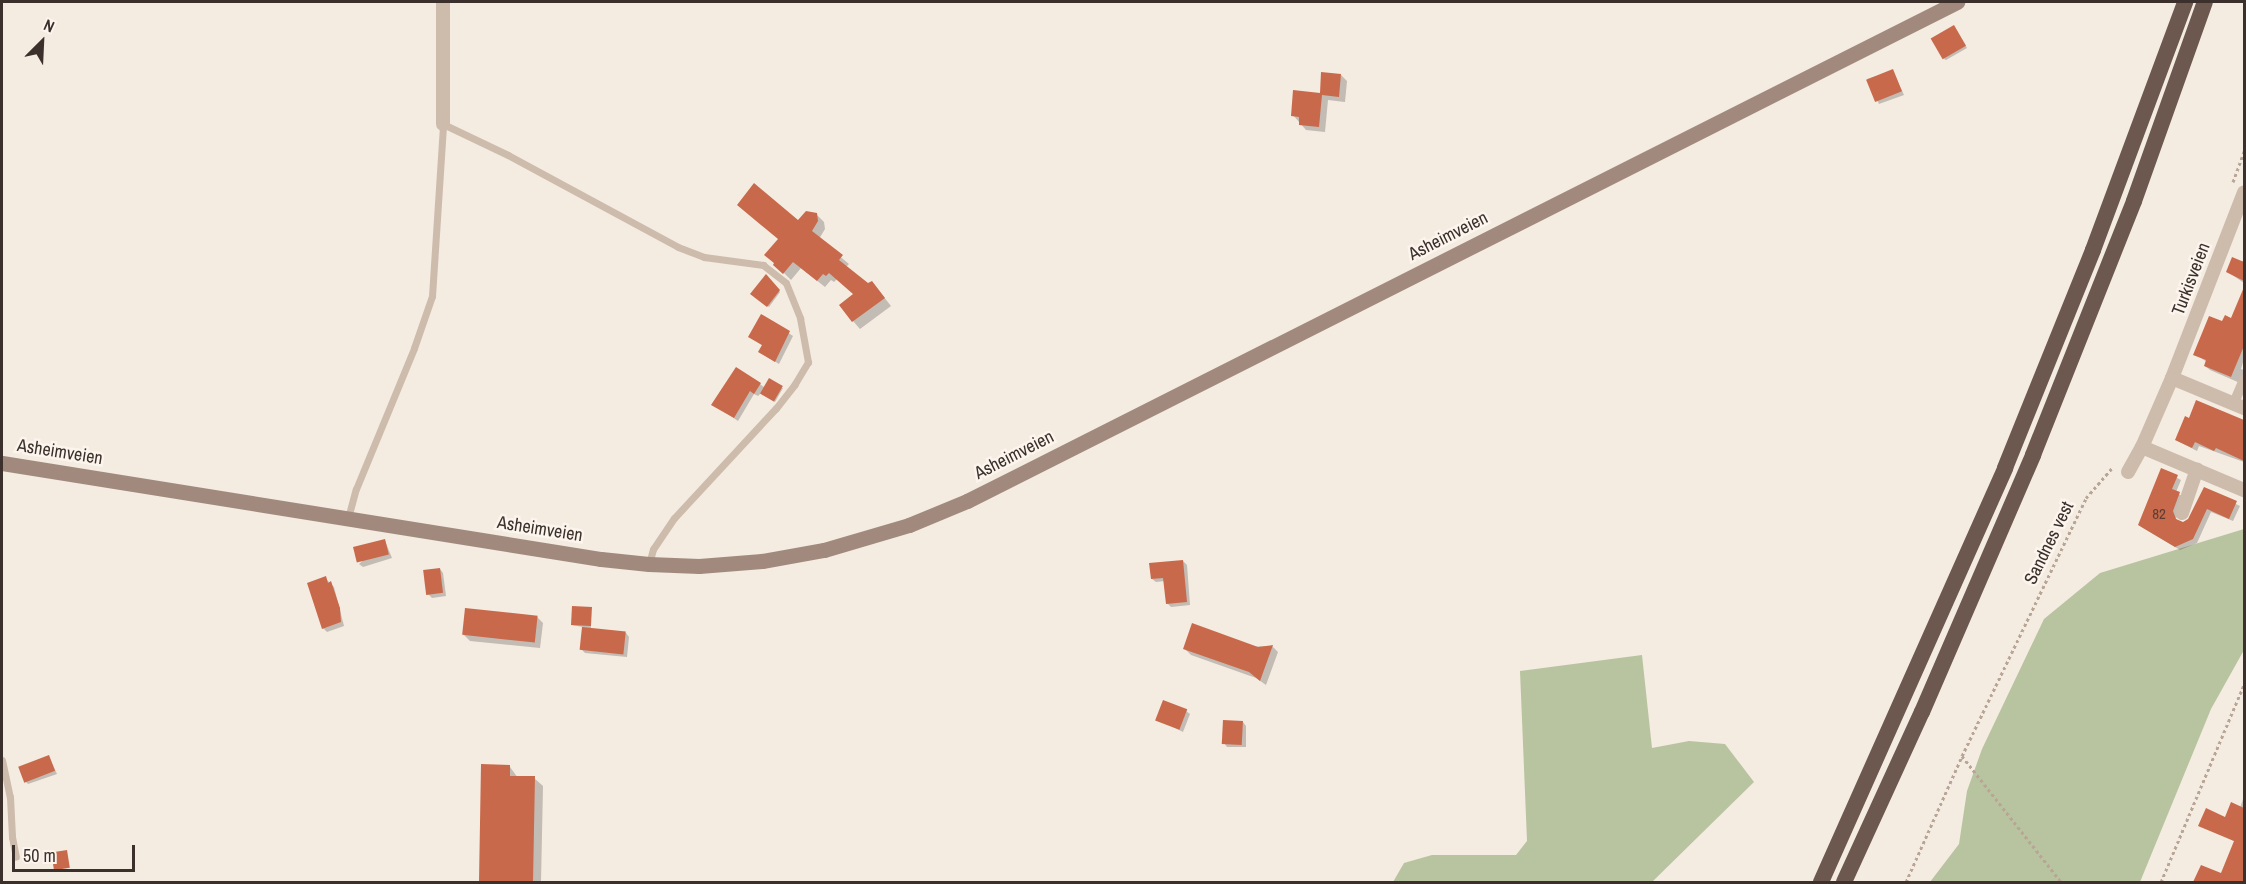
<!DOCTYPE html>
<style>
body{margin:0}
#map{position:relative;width:2246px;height:884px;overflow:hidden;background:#f4ebe1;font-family:"Archivo Narrow",sans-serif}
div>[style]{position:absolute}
.green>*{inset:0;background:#b8c4a0}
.shadow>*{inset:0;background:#0003}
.building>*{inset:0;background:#c8694b;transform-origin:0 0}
.path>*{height:3px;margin-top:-1.5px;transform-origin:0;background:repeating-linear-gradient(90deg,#b9a596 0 3px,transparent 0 6px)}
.service>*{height:7px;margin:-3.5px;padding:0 3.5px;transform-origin:3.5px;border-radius:3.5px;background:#cdbbac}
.pedestrian>*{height:10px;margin:-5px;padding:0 5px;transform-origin:5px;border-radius:5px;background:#cdbbac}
.minor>*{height:14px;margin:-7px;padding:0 7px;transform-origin:7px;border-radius:7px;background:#cdbbac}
.secondary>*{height:15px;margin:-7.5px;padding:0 7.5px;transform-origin:7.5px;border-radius:7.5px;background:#a18a7d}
.trunk>*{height:16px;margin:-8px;padding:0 8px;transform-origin:8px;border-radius:8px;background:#6c584f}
span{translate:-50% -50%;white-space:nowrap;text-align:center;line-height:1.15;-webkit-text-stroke:5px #fbf5ee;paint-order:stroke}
.number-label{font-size:15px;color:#5e3e33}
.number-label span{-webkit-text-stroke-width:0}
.street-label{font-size:18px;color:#3b302b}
.frame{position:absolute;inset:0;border:3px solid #3b302b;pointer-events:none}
.north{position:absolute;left:12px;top:12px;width:60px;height:60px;-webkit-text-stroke:4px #fbf5ee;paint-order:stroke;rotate:24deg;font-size:16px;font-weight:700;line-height:24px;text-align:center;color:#3b302b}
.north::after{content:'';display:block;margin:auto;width:21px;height:27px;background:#3b302b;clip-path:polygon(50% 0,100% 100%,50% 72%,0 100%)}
.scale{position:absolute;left:12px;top:845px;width:123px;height:27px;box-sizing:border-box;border:3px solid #3b302b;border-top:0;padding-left:8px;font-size:18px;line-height:21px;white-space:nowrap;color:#3b302b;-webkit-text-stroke:4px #fbf5ee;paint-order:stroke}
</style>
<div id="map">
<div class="green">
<i style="clip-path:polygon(2244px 529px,2244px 650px,2211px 709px,2140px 882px,1930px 882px,1959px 844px,1967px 791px,1982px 749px,2044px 619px,2100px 573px)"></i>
<i style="clip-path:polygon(1642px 655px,1652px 748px,1689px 741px,1725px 744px,1754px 782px,1652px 882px,1393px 882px,1404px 863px,1432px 855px,1516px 855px,1527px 841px,1520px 671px)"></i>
</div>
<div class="shadow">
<i style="clip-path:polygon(1955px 28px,1967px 48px,1946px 60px,1944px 59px)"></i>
<i style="clip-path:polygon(1893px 71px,1904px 95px,1879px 104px,1867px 79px)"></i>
<i style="clip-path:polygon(1341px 75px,1347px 81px,1345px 102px,1328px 100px,1325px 132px,1306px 130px,1293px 115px)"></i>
<i style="clip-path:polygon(816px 214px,824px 222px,825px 229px,819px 239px,849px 264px,846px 267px,868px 285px,872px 282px,891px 306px,860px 329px,853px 321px,855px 295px,837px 279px,834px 282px,831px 280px,825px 287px,801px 268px,791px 280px,766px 255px,798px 222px)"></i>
<i style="clip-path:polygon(2244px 260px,2244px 283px,2228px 272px)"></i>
<i style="clip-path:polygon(766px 277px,780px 292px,769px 307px,752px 294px)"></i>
<i style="clip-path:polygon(2244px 290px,2244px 359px,2241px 369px,2244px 370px,2244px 376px,2240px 383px,2210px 370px,2205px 366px,2207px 362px,2195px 354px,2223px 323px,2232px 320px)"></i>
<i style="clip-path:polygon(762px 316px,793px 336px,779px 364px,764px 355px,763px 346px,749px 336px)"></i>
<i style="clip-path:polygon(760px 384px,765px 388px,783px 388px,775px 402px,761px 393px,758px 396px,754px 394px,738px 421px,713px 404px)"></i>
<i style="clip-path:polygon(2197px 402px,2244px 421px,2244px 462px,2199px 446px,2197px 451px,2176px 440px,2190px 420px)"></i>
<i style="clip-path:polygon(2162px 470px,2181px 480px,2176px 492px,2183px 497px,2176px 519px,2179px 523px,2189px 521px,2205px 489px,2240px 506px,2233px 521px,2211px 512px,2197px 543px,2180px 550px,2143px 528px,2139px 525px)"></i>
<i style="clip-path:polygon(385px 541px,392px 558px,363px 567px,359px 564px)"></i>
<i style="clip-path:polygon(1183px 561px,1187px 565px,1190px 605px,1171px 607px,1167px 603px,1165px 581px,1156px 582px,1152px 579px)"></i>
<i style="clip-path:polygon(440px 569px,443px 573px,446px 596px,432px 598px,428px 594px)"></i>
<i style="clip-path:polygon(325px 578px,334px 587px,344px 626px,327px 632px,323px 628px)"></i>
<i style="clip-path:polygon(591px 609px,591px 629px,626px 633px,629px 637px,627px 657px,585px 653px,581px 649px,583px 627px,571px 625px)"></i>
<i style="clip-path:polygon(537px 617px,543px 623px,540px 648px,470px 641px,464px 635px)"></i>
<i style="clip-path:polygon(1272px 646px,1278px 652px,1266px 685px,1256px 678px,1191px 655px,1185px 649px)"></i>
<i style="clip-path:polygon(1186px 711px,1190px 714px,1183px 732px,1157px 719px)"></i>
<i style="clip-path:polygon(1243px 722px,1246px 726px,1246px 747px,1227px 747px,1224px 743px)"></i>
<i style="clip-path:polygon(49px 757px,57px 774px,28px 784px,24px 780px)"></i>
<i style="clip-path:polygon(483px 766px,510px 767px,518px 778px,534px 778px,543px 786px,541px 882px,481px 882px)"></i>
<i style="clip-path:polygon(2244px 796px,2244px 882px,2199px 882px,2196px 880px,2222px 875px,2236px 842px,2200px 825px,2226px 819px,2240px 808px)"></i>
</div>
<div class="building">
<i style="left:1954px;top:25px;width:24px;height:27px;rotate:60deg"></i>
<i style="left:1893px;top:69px;width:24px;height:29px;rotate:68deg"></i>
<i style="clip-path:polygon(1321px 72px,1341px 74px,1339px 97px,1322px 95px,1319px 127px,1299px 125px,1299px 117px,1291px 116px,1293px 90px,1320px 93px)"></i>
<i style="clip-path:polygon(754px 183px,798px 220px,806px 211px,817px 213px,818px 221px,812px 231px,843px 255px,839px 260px,868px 283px,872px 281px,885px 298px,852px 322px,839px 305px,853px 294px,829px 273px,826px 276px,823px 274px,817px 281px,793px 262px,783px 274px,773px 265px,774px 263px,764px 255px,778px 239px,737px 205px)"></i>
<i style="clip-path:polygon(2232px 257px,2244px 262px,2244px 281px,2226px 272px)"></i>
<i style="clip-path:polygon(766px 274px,780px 290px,767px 307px,750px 294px)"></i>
<i style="clip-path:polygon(2244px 287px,2244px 346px,2231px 377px,2204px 366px,2206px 360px,2193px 355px,2209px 316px,2222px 321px,2225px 315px,2231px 318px)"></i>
<i style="clip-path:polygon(761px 314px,790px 331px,775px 362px,758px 352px,762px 345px,748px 337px)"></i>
<i style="clip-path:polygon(736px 367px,761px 383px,754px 394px,750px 391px,734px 418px,711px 405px)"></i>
<i style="left:769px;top:378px;width:16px;height:18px;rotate:30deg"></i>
<i style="clip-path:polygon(2196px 400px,2244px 420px,2244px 461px,2216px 448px,2214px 451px,2195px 442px,2192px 448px,2175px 440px,2185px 416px,2189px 418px)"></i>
<i style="clip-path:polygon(2161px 468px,2178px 475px,2172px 489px,2180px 492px,2173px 511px,2176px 519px,2183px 522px,2188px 519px,2204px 487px,2237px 501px,2229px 519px,2207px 509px,2193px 539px,2175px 547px,2138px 525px)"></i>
<i style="left:385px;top:539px;width:16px;height:33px;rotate:76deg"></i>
<i style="clip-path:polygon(1183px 560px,1187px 602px,1166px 604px,1163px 578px,1151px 579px,1149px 563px)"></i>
<i style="left:440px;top:568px;width:25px;height:17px;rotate:83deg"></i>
<i style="clip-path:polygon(326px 576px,328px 583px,331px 581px,340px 608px,341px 622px,322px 629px,307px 583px)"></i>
<i style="left:572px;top:606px;width:20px;height:19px;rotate:3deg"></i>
<i style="left:465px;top:608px;width:73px;height:27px;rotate:6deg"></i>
<i style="clip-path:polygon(1192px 623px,1258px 647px,1273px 645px,1260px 681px,1249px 672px,1183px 649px)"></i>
<i style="left:582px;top:627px;width:44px;height:23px;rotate:6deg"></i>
<i style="left:1163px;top:700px;width:26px;height:22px;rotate:21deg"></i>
<i style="left:1223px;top:720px;width:20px;height:24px;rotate:3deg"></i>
<i style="left:49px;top:755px;width:17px;height:33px;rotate:69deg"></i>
<i style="clip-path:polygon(481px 764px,510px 765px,510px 776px,535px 776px,533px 882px,479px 882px)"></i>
<i style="clip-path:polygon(2231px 802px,2244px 808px,2244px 882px,2193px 882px,2201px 865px,2221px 873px,2234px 841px,2198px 826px,2206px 808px,2225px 817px)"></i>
<i style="left:67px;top:850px;width:18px;height:16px;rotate:81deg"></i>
</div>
<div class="path">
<i style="left:2233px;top:182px;width:33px;rotate:-70deg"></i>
<i style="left:1962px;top:756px;width:160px;rotate:51.8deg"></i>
<i style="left:1906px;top:882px;width:138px;rotate:-66deg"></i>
<i style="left:1962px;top:756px;width:286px;rotate:-64.3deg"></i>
<i style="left:2086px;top:498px;width:41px;rotate:-48.9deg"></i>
<i style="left:2161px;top:882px;width:214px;rotate:-67.2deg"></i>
</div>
<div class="service">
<i style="left:348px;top:518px;width:30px;rotate:-75deg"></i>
<i style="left:356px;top:489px;width:152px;rotate:-67.6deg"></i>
<i style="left:414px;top:348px;width:55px;rotate:-70.9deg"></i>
<i style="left:432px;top:296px;width:172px;rotate:-86.3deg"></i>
<i style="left:443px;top:124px;width:72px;rotate:25.5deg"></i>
<i style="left:508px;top:155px;width:193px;rotate:28.4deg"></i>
<i style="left:678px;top:247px;width:28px;rotate:21deg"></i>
<i style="left:704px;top:257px;width:60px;rotate:7.7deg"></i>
<i style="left:763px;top:265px;width:29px;rotate:38deg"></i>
<i style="left:786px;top:283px;width:38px;rotate:68deg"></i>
<i style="left:800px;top:318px;width:45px;rotate:79.7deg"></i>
<i style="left:808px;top:362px;width:26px;rotate:121deg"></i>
<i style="left:795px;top:384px;width:31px;rotate:128deg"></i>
<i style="left:776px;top:408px;width:150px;rotate:132.8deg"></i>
<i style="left:674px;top:518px;width:37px;rotate:124deg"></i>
<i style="left:653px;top:549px;width:16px;rotate:105deg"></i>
<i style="left:2px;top:760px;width:38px;rotate:78deg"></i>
<i style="left:10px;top:797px;width:40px;rotate:87.1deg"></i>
<i style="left:12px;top:837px;width:20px;rotate:79deg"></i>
</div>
<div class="pedestrian">
<i style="left:2234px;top:403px;width:26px;rotate:-67deg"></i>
</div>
<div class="minor">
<i style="left:443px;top:2px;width:122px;rotate:90deg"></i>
<i style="left:2172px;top:378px;width:78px;rotate:22.6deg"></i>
<i style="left:2142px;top:447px;width:111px;rotate:22.9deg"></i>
<i style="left:2128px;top:472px;width:29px;rotate:-61deg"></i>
<i style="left:2142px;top:447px;width:75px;rotate:-66.5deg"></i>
<i style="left:2172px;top:378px;width:199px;rotate:-68.8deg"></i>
<i style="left:2182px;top:513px;width:46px;rotate:-71.2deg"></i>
</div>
<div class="secondary">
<i style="left:2px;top:463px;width:607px;rotate:9.11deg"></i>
<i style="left:601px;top:559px;width:48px;rotate:5.9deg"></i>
<i style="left:649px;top:564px;width:50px;rotate:2.3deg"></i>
<i style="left:699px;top:566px;width:63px;rotate:-4.5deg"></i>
<i style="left:762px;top:561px;width:63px;rotate:-10.1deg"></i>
<i style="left:824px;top:550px;width:89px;rotate:-16.4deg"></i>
<i style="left:909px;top:525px;width:63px;rotate:-22.5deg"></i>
<i style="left:967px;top:501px;width:1109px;rotate:-26.75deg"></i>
</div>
<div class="trunk">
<i style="left:1821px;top:882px;width:453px;rotate:-66deg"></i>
<i style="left:2005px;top:468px;width:235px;rotate:-68deg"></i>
<i style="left:2093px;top:250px;width:265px;rotate:-69.6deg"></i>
<i style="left:1844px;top:882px;width:187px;rotate:-65.4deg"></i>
<i style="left:1922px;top:712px;width:280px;rotate:-66.6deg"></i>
<i style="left:2033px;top:455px;width:273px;rotate:-68.3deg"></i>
<i style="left:2134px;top:201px;width:211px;rotate:-70.4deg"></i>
</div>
<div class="number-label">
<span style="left:2159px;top:514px">82</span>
</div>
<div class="street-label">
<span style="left:1448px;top:236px;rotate:-27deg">Asheimveien</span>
<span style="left:2191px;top:279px;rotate:-69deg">Turkisveien</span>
<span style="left:60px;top:452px;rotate:9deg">Asheimveien</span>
<span style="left:1014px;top:455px;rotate:-27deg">Asheimveien</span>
<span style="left:540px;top:529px;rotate:9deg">Asheimveien</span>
<span style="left:2049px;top:543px;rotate:-64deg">Sandnes vest</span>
</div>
<div class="frame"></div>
<div class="north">N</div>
<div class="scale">50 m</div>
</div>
